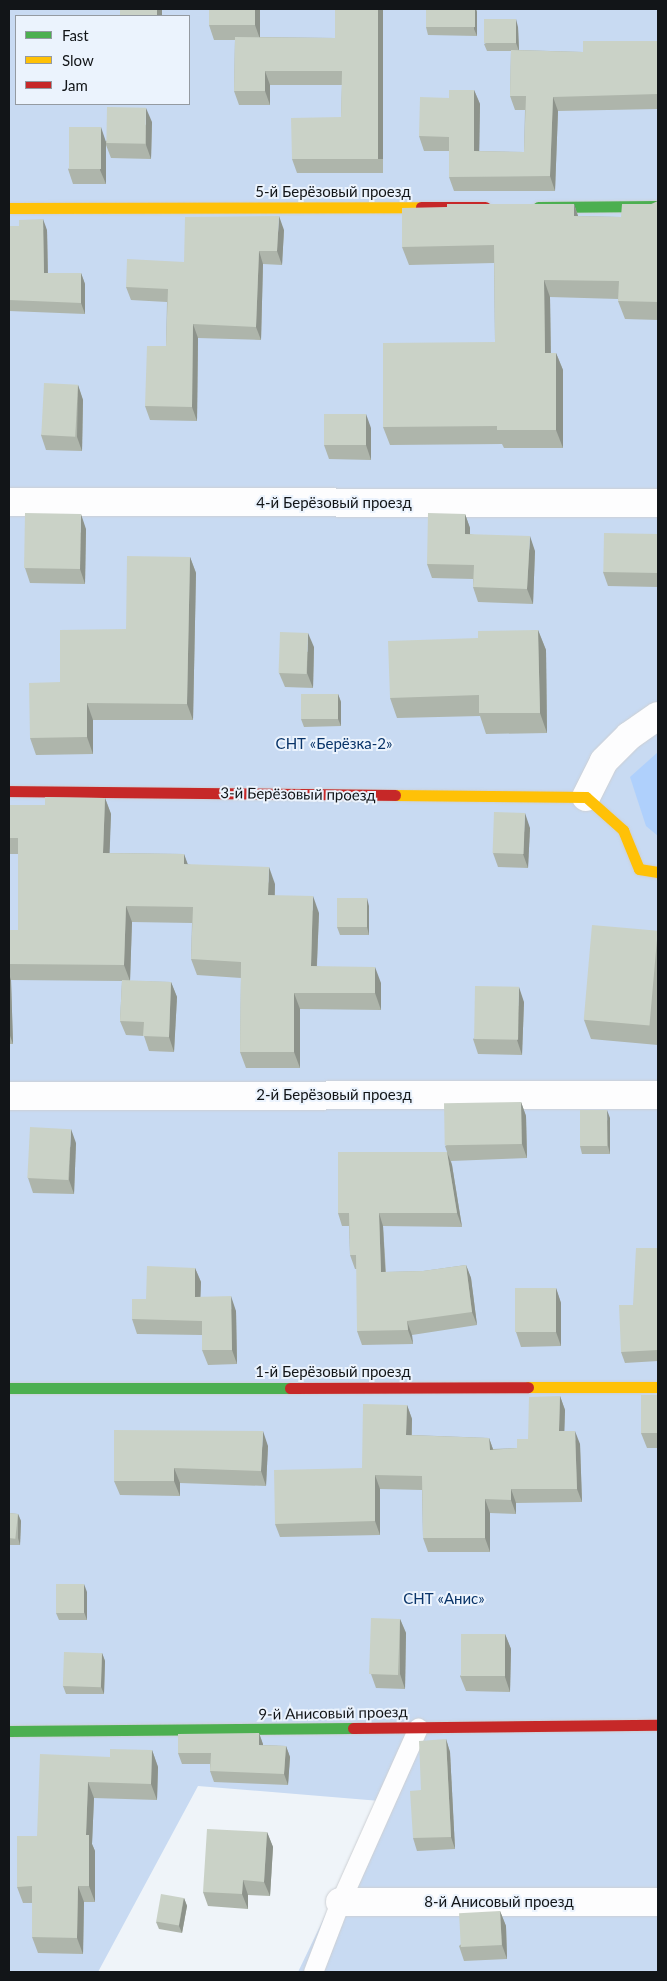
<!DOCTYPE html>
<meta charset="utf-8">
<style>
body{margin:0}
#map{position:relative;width:667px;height:1981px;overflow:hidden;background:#eff4f9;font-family:Lato,sans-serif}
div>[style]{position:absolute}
.green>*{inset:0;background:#c8daf2}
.water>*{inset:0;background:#afd0fc}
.roads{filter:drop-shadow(0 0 1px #cdd0d4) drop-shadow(0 0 1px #cdd0d4)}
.lane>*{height:19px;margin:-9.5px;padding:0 9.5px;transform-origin:9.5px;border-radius:9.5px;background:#fdfdfe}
.street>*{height:28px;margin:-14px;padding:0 14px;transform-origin:14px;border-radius:14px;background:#fdfdfe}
.fast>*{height:11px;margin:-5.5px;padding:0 5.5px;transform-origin:5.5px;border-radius:5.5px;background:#4caf50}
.slow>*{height:11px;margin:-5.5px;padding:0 5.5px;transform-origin:5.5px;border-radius:5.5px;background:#ffc107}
.jam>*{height:11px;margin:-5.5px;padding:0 5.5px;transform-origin:5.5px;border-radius:5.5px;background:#c62828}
.wall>*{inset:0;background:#aeb5ab}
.shaded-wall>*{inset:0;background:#8d938b;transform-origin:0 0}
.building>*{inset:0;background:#cad2c7;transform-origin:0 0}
span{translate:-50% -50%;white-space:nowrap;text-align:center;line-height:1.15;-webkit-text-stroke:4px #ebf3fd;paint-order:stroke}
.street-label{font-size:15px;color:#121518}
.park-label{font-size:15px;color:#093469}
.frame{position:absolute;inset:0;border:10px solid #121518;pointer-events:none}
.legend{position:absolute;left:15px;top:15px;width:175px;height:90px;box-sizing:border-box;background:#ebf3fd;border:1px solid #949aa1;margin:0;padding:6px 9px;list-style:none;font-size:15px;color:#121518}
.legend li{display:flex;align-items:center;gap:10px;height:25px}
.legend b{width:25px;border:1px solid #949aa1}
</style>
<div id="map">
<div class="green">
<i style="clip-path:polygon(evenodd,9px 9px,658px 9px,658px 1972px,298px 1972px,380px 1801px,198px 1786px,98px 1972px,9px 1972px,9px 9px,16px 16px,189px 16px,189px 104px,16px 104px,16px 16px)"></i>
</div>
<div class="water">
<i style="clip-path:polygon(658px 752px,658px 836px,646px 826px,630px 777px)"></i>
</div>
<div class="roads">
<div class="lane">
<i style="left:313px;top:1972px;width:75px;rotate:-68.9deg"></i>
<i style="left:340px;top:1902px;width:191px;rotate:-65.9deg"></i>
</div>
<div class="street">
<i style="left:9px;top:502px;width:649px;rotate:0.09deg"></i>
<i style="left:586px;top:797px;width:40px;rotate:-63.4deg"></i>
<i style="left:604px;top:761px;width:35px;rotate:-45deg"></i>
<i style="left:629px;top:736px;width:35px;rotate:-35deg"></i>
<i style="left:9px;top:1096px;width:649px;rotate:-0.09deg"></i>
<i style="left:340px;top:1902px;width:318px"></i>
</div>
<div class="fast">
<i style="left:538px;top:207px;width:120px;rotate:-0.5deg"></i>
<i style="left:9px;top:1388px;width:281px"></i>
<i style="left:9px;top:1731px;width:344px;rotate:-0.5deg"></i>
</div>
<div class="slow">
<i style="left:9px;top:208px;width:412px;rotate:-0.1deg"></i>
<i style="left:395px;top:795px;width:191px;rotate:0.6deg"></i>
<i style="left:586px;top:797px;width:50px;rotate:41.7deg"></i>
<i style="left:623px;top:830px;width:42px;rotate:67.7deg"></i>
<i style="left:639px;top:869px;width:19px;rotate:9deg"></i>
<i style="left:528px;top:1387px;width:130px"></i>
</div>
<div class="jam">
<i style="left:421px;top:207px;width:64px"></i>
<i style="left:9px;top:791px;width:386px;rotate:0.6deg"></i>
<i style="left:290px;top:1388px;width:238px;rotate:-0.2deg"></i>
<i style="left:353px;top:1728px;width:305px;rotate:-0.6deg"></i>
</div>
</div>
<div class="wall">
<i style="clip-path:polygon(260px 9px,260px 37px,335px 38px,335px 9px,383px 9px,383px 173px,297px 173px,292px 159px,341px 117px,342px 85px,270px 85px,270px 105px,239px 105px,234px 91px,235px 40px,214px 40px,209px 25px)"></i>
<i style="clip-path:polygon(426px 9px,476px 9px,477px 12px,477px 36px,428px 35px,426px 27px)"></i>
<i style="clip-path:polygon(518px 27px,519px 50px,583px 52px,658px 41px,658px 109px,558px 111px,555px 191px,454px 191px,449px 177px,449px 151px,424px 151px,419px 136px,449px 98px,474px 90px,480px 104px,479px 151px,524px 152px,525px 110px,515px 110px,510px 96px,511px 51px,487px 51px,484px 44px)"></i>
<i style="clip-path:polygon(152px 122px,151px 159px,111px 158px,106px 145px,106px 184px,73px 184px,68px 169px,106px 141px)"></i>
<i style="clip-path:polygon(658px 201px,658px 320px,625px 319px,618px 301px,618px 299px,550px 297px,551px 353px,556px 353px,563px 370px,563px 448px,504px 448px,502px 444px,390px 445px,383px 427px,495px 342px,494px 263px,409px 265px,402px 247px,447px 207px,574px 204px,578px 216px,621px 217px)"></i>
<i style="clip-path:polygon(9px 226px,47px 230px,48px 273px,81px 273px,85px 284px,85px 314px,9px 311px)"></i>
<i style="clip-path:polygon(284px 230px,282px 265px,263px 264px,261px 340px,198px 338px,197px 421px,150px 420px,145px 406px,166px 346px,167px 302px,131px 300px,126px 287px,184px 262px)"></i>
<i style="clip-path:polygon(78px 385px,83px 400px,82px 451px,46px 450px,41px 435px)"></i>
<i style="clip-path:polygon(371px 428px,371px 460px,329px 459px,324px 445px)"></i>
<i style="clip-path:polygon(465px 514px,470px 528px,470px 534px,535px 551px,533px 604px,478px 602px,473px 587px,473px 579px,432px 578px,427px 564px)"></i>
<i style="clip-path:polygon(86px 529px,85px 584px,30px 583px,25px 568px)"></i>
<i style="clip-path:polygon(658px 534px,658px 587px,608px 586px,603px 572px)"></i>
<i style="clip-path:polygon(190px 557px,196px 573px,193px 720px,93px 720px,93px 754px,36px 755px,30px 738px,60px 682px,126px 629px)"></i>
<i style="clip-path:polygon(538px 630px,546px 650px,547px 733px,486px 734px,480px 716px,397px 718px,390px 698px,478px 638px)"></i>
<i style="clip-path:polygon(314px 647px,313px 688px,285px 687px,279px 673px)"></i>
<i style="clip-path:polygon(338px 694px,341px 702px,341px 726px,304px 727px,301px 719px)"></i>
<i style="clip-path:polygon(105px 798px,111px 814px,109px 853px,184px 854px,187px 864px,275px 884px,275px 896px,319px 913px,317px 966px,381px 983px,381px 1010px,300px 1009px,300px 1068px,246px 1068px,240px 1052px,241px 978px,197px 975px,191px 959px,192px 923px,132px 922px,130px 981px,171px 982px,177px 997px,174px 1052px,149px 1051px,144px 1036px,126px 1035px,120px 1021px,122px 981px,11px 980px,13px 1044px,9px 1044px,9px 930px,18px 930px,18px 854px,9px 854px,9px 805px,45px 805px)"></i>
<i style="clip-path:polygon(530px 828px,528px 868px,498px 867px,493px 853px)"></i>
<i style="clip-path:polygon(369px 906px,369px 935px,340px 935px,337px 927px)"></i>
<i style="clip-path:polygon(658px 931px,658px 1045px,591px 1039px,584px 1020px)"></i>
<i style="clip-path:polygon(524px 1002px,522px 1055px,478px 1054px,473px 1039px)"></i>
<i style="clip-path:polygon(521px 1102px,526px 1116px,527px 1158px,451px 1161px,452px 1165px,462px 1227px,383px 1226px,386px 1272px,423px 1271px,466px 1265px,471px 1278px,477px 1325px,412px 1335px,413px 1344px,362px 1345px,357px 1331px,357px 1269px,355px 1269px,350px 1255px,349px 1226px,342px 1226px,338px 1213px,447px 1152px,445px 1146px)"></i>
<i style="clip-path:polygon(610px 1118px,610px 1154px,582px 1154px,580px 1146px)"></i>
<i style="clip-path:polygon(76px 1143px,74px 1194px,33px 1193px,28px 1178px)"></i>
<i style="clip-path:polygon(658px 1248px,658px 1361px,625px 1363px,621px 1352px,633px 1305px)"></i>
<i style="clip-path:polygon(195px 1268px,201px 1282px,200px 1297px,236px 1311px,237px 1364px,208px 1365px,202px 1350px,202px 1335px,137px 1334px,132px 1319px,146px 1299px)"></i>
<i style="clip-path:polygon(556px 1288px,561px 1303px,561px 1346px,521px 1347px,516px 1332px)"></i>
<i style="clip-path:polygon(658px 1395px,658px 1448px,647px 1448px,641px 1433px)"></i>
<i style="clip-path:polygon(560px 1396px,565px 1410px,564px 1431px,580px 1444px,582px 1502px,516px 1503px,516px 1514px,490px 1513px,490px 1552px,428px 1552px,423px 1538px,422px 1490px,380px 1489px,380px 1535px,280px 1537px,275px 1524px,362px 1468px,407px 1405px,412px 1419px,412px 1435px,489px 1438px,493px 1449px,517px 1448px,528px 1439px)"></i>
<i style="clip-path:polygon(268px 1446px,266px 1486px,180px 1483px,180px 1496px,120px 1495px,114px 1481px)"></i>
<i style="clip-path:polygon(9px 1513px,18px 1514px,21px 1521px,20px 1545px,9px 1545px)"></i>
<i style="clip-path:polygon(87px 1592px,87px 1620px,59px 1620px,56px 1613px)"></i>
<i style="clip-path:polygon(400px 1619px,406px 1633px,405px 1689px,376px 1688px,371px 1674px)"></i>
<i style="clip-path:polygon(505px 1634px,511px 1649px,510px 1692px,466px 1691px,460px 1676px)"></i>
<i style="clip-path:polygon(102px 1653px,105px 1661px,104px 1694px,66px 1694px,63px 1686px)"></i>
<i style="clip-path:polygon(259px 1733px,263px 1745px,286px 1746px,290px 1757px,288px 1785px,214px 1782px,210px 1771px,210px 1764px,182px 1764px,178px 1753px)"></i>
<i style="clip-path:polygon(446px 1739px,450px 1752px,455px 1849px,417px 1851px,413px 1838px,421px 1790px)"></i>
<i style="clip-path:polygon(152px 1750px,158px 1767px,157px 1800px,94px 1798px,92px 1844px,95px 1851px,95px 1902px,84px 1902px,83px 1954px,38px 1953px,32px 1937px,32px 1903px,23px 1903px,17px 1887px,37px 1836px,110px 1757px)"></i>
<i style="clip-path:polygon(267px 1832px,273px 1847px,270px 1896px,248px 1895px,248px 1909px,208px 1906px,203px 1892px)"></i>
<i style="clip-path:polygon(184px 1898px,187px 1906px,182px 1933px,159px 1929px,156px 1922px)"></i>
<i style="clip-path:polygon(500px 1911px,506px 1926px,507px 1959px,464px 1961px,459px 1946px)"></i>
</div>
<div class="shaded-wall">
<i style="left:157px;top:9px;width:5px;height:7px"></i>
<i style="clip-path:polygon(255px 9px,260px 9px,260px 39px,255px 25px)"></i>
<i style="left:378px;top:9px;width:5px;height:150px"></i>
<i style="clip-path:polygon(475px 9px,476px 9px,477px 12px,477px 36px,474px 29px)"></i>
<i style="clip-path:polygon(516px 19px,518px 27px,519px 51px,516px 43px)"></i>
<i style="clip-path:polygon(265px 71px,270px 85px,270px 105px,265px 91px)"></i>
<i style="clip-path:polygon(474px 90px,480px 104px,479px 165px,474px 151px)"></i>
<i style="clip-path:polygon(553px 97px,558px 111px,555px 191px,550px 176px)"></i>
<i style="clip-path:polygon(146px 108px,152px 122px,151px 159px,146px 145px)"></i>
<i style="clip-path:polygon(101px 127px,106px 142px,106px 184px,100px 170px)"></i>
<i style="clip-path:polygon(574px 204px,580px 222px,574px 216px)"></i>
<i style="clip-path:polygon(279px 216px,284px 230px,282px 265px,277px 251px)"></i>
<i style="clip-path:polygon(43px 219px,47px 230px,48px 283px,44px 273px)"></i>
<i style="clip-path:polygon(259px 251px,263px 264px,261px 340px,256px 327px)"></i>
<i style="clip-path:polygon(81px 273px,85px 284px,85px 314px,81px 303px)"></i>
<i style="clip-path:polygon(544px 280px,550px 297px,551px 371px,545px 353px)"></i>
<i style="clip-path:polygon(193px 324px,198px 338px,197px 421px,192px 407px)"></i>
<i style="clip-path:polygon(556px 353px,563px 370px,563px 448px,556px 430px)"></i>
<i style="clip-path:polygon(78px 385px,83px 400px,82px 451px,77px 437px)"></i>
<i style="clip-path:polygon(366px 414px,371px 428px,371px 460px,366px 445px)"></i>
<i style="clip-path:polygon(81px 514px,86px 529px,85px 584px,80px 569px)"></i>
<i style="clip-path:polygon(465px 514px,470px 528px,470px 548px,465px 534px)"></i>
<i style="clip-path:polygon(530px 536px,535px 551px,533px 604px,527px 589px)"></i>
<i style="clip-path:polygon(190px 557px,196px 573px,193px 720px,187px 704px)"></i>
<i style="clip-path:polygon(538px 630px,546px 650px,547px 733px,540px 713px)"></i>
<i style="clip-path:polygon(308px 633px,314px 647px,313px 688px,307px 673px)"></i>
<i style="clip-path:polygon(338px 694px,341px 702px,341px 726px,338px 719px)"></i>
<i style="clip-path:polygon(87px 703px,93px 720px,93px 754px,87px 737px)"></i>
<i style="clip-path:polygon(105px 798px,111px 814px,109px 870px,103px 853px)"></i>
<i style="clip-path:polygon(525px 813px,530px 828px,528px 868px,523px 854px)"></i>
<i style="clip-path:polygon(184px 854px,190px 870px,184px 864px)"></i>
<i style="clip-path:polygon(269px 867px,275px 884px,274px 912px,268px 895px)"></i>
<i style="clip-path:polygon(313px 896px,319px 913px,316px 983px,311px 966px)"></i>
<i style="clip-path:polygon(367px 898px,369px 906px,369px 935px,367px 927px)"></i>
<i style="clip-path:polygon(126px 906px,132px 922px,130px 981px,124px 965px)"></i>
<i style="clip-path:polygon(375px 967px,381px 983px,381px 1010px,375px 993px)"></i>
<i style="clip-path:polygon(9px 974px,11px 980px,13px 1044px,9px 1033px)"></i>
<i style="clip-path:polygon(171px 982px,177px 997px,174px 1052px,169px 1037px)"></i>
<i style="clip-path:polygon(519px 987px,524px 1002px,522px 1055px,517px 1040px)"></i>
<i style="clip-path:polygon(294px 993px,300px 1009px,300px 1068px,294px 1052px)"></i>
<i style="clip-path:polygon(521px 1102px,526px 1116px,527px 1158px,522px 1144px)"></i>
<i style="clip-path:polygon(607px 1110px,610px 1118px,610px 1154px,608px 1146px)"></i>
<i style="clip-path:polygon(71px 1129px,76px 1143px,74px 1194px,69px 1180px)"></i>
<i style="clip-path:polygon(447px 1152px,452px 1165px,462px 1227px,457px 1213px)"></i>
<i style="clip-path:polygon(379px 1213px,383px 1226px,386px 1285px,381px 1272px)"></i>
<i style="clip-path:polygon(466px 1265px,471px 1278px,477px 1325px,472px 1312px)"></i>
<i style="clip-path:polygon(195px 1268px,201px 1282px,200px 1312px,195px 1297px)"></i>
<i style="clip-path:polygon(556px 1288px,561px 1303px,561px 1346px,556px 1332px)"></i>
<i style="clip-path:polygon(231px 1296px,236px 1311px,237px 1364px,232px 1350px)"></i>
<i style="clip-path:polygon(407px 1321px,412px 1335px,413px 1344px,408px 1330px)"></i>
<i style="clip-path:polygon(560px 1396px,565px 1410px,564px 1445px,559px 1431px)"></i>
<i style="clip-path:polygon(407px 1405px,412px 1419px,411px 1449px,406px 1435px)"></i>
<i style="clip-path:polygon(263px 1431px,268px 1446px,266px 1486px,261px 1471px)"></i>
<i style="clip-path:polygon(575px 1431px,580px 1444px,582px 1502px,577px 1489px)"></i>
<i style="clip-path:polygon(489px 1438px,494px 1452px,490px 1450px)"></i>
<i style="clip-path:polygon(174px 1468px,180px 1483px,180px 1496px,174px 1481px)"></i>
<i style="clip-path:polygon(375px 1475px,380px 1489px,380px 1535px,375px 1521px)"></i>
<i style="clip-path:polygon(511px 1489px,516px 1503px,516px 1514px,511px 1500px)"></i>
<i style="clip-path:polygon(485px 1499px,490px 1513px,490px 1552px,485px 1538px)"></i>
<i style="clip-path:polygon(18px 1514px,21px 1521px,20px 1545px,18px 1538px)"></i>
<i style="clip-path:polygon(84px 1584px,87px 1592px,87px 1620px,84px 1612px)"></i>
<i style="clip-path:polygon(400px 1619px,406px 1633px,405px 1689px,400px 1674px)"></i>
<i style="clip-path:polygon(505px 1634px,511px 1649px,510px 1692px,505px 1677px)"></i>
<i style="clip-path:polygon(102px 1653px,105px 1661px,104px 1694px,101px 1687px)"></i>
<i style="clip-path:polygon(259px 1733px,263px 1744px,263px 1756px,259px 1745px)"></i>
<i style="clip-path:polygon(446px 1739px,450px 1752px,455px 1849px,451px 1837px)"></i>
<i style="clip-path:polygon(286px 1746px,290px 1757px,288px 1785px,284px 1774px)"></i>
<i style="clip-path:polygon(152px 1750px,158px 1767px,157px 1800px,151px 1784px)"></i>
<i style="clip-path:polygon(88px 1782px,94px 1798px,92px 1844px,95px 1851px,95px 1902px,89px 1886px,86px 1835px)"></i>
<i style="clip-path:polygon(267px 1832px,273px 1847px,270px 1896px,264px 1882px)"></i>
<i style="clip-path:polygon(243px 1880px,248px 1895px,248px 1909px,242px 1894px)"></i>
<i style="clip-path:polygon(78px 1886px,84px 1902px,83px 1954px,77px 1938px)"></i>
<i style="clip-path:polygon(184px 1898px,187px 1906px,182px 1933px,179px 1926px)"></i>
<i style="clip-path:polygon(500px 1911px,506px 1926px,507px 1959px,502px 1945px)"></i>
</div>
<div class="building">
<i style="left:120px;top:9px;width:37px;height:7px"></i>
<i style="left:209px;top:9px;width:46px;height:16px"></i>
<i style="clip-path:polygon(335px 9px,378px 9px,378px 159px,292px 159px,291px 118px,341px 117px,342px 71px,265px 71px,265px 91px,234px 91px,235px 37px,335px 38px)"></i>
<i style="left:426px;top:9px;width:49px;height:18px"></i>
<i style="left:516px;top:19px;width:24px;height:32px;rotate:90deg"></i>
<i style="clip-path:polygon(583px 41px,658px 41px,658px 94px,553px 97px,550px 176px,449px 177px,449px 137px,419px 136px,420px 97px,449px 98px,449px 90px,474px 90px,474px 151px,524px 152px,526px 96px,510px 96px,511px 50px,583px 52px)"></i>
<i style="left:107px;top:107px;width:39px;height:36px;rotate:1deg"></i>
<i style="left:69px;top:127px;width:32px;height:42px"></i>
<i style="clip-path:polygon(658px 201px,658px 302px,618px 301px,619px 281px,544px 280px,545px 353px,556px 353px,556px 430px,497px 430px,497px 426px,383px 427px,383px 343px,495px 342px,494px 245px,402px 247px,402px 208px,447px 207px,447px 204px,574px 204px,574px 216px,621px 217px,622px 204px,652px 204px)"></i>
<i style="clip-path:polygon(279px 216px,277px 251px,259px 251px,256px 327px,193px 324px,192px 407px,145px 406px,147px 346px,166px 346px,168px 289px,126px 287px,127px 259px,184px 262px,185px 217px)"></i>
<i style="clip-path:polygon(43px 219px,44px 273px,81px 273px,81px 303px,9px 300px,9px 226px,19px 226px,19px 220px)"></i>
<i style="left:44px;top:383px;width:34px;height:52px;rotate:3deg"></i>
<i style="left:324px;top:414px;width:42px;height:31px"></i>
<i style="left:25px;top:513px;width:56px;height:55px;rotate:1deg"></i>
<i style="clip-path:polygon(428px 513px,465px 514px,465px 534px,530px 536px,527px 589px,473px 587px,474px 565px,427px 564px)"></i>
<i style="left:604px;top:533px;width:54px;height:39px;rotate:1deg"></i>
<i style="clip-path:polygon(127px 556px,190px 557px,187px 704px,87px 703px,87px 737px,30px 738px,29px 683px,60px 682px,60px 630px,126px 629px)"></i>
<i style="clip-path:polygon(538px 630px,540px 713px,479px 713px,479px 695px,390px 698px,388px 641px,478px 638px,478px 631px)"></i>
<i style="left:280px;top:632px;width:28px;height:41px;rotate:2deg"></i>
<i style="left:338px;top:694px;width:25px;height:37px;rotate:90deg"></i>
<i style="clip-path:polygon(45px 797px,105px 798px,103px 853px,184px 854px,184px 864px,269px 867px,268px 895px,313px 896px,311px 966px,375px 967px,375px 993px,294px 993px,294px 1052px,240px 1052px,241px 962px,191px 959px,193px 907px,126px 906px,124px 965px,9px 964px,9px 930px,18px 930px,18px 838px,9px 838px,9px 805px,45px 805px)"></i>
<i style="left:494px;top:812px;width:31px;height:41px;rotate:2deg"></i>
<i style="left:337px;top:898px;width:30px;height:29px"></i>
<i style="left:592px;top:925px;width:66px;height:95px;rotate:5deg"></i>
<i style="clip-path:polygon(122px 980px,171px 982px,169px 1037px,143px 1036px,144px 1022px,120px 1021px)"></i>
<i style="left:475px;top:986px;width:44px;height:53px;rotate:1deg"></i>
<i style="left:521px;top:1102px;width:42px;height:77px;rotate:89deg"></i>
<i style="left:580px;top:1110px;width:27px;height:36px"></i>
<i style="left:30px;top:1127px;width:41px;height:51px;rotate:3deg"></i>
<i style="clip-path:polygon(338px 1152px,447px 1152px,457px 1213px,379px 1213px,381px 1272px,423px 1271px,466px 1265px,472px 1312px,407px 1321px,408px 1330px,357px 1331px,356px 1255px,350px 1255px,349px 1213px,338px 1213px)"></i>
<i style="clip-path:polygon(636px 1248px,658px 1248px,658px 1350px,621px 1352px,619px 1305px,633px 1305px)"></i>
<i style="clip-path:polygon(147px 1266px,195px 1268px,195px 1297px,231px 1296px,232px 1350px,202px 1350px,202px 1321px,132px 1319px,132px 1299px,146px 1299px)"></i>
<i style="left:515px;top:1288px;width:41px;height:44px"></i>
<i style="left:641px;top:1395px;width:17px;height:38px"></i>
<i style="clip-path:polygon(560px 1396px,559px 1431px,575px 1431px,577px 1489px,511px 1489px,511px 1500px,485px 1499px,485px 1538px,423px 1538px,422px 1476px,375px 1475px,375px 1521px,275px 1524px,274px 1470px,362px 1468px,363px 1404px,407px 1405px,406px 1435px,489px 1438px,490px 1450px,517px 1448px,517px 1439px,528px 1439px,529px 1397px)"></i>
<i style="clip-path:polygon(114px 1430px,263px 1431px,261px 1471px,174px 1468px,174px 1481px,114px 1481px)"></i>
<i style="left:9px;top:1513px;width:9px;height:25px;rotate:6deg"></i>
<i style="left:56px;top:1584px;width:28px;height:29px"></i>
<i style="left:371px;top:1618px;width:29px;height:56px;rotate:2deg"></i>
<i style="left:461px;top:1634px;width:44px;height:42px"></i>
<i style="left:64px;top:1652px;width:38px;height:34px;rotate:2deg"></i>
<i style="clip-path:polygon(259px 1733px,259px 1745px,286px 1746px,284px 1774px,210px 1771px,211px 1753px,178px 1753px,178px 1734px)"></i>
<i style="clip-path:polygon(446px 1739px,451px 1837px,413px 1838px,410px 1791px,421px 1790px,419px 1741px)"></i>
<i style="clip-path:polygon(110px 1749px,152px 1750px,151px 1784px,88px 1782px,86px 1835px,89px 1835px,89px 1886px,78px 1886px,77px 1938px,32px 1937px,32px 1886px,17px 1887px,17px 1836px,37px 1836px,40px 1754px,110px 1757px)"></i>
<i style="clip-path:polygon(207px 1829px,267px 1832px,264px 1882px,243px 1880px,242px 1894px,203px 1892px)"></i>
<i style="left:161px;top:1894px;width:23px;height:28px;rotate:10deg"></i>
<i style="left:500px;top:1911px;width:34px;height:41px;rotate:87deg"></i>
</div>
<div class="street-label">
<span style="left:333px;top:192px">5-й Берёзовый проезд</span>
<span style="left:334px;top:503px">4-й Берёзовый проезд</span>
<span style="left:298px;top:794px;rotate:1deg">3-й Берёзовый проезд</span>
<span style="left:334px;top:1095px">2-й Берёзовый проезд</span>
<span style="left:333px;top:1372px">1-й Берёзовый проезд</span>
<span style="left:333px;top:1713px;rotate:-1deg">9-й Анисовый проезд</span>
<span style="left:499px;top:1902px">8-й Анисовый проезд</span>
</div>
<div class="park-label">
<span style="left:334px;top:744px">СНТ «Берёзка-2»</span>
<span style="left:444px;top:1599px">СНТ «Анис»</span>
</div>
<div class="frame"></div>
<ul class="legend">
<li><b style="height:6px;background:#4caf50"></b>Fast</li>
<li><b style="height:6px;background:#ffc107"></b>Slow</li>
<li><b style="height:6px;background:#c62828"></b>Jam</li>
</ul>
</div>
